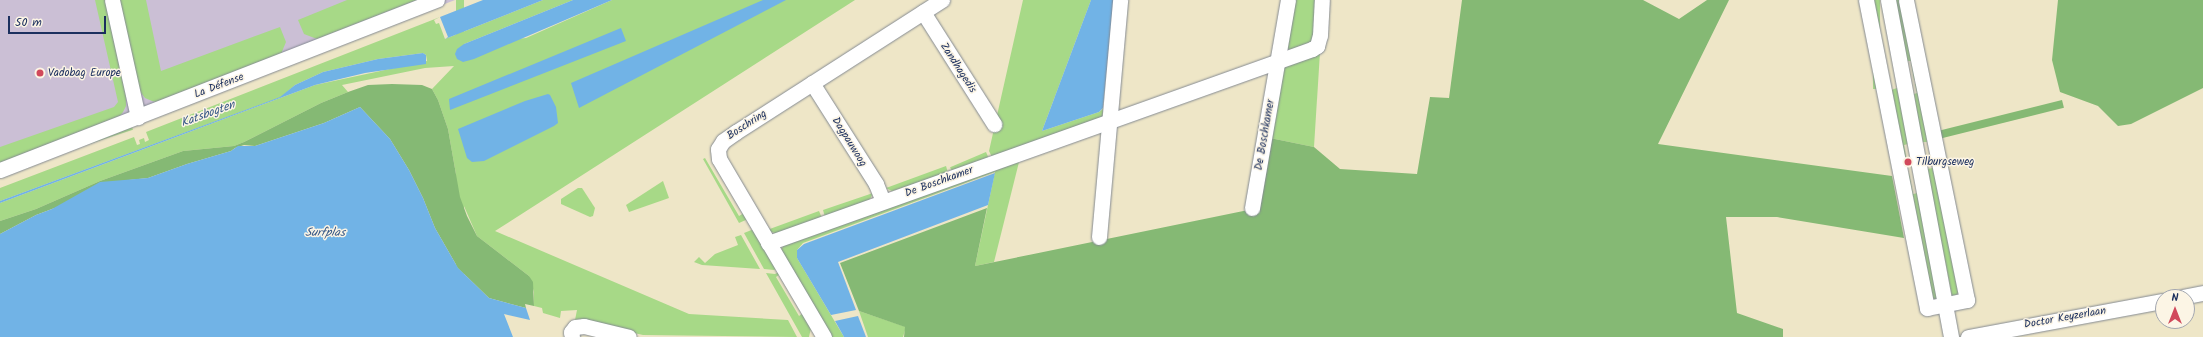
<!DOCTYPE html>
<meta charset="utf-8">
<style>
body{margin:0}
#map{position:relative;width:2203px;height:337px;overflow:hidden;background:#eee6c7;font-family:Kalam,sans-serif}
div>[style]{position:absolute}
.industrial>*{inset:0;background:#cbbfd5}
.green>*{inset:0;background:#a7d987;transform-origin:0 0}
.forest>*{inset:0;background:#85b974;transform-origin:0 0}
.water>*{inset:0;background:#71b3e6}
.roads{filter:drop-shadow(0 0 1px #848a92) drop-shadow(0 0 1px #848a92)}
.minor>*{height:15px;margin:-7.5px;padding:0 7.5px;transform-origin:7.5px;border-radius:7.5px;background:#fff}
.dots>*{width:11px;height:11px;translate:-50% -50%;box-sizing:border-box;border:2px solid #fcf5e5;border-radius:50%}
span{translate:-50% -50%;white-space:nowrap;text-align:center;line-height:1.15;-webkit-text-stroke:3px #fcf5e5;paint-order:stroke}
.street-label{font-size:11px;color:#1b2f5e}
.poi-label{font-size:11px;color:#1b2f5e}
.left{translate:0 -50%;text-align:left}
.water-label{font-size:12px;color:#355787;font-style:italic}
.north{position:absolute;left:2155px;top:289px;width:40px;height:40px;box-sizing:border-box;background:#fcf5e5;border:1px solid #a2a6af;border-radius:50%;rotate:0deg;font-size:11px;font-weight:700;line-height:16px;text-align:center;color:#1b2f5e}
.north::after{content:'';display:block;margin:auto;width:14px;height:18px;background:#d1495b;clip-path:polygon(50% 0,100% 100%,50% 72%,0 100%)}
.scale{position:absolute;left:8px;top:16px;width:98px;height:18px;box-sizing:border-box;border:2px solid #1b2f5e;border-top:0;padding-left:5px;font-size:12px;line-height:14px;white-space:nowrap;color:#1b2f5e;-webkit-text-stroke:3px #fcf5e5;paint-order:stroke}
</style>
<div id="map">
<div class="industrial">
<i style="clip-path:polygon(0 0,455px 0,0 176px)"></i>
</div>
<div class="green">
<i style="clip-path:polygon(95px 0,105px 0,126px 96px,126px 106px,123px 112px,120px 116px,0 163px,0 147px,114px 107px,118px 102px)"></i>
<i style="clip-path:polygon(119px 0,146px 0,161px 71px,280px 27px,286px 42px,281px 54px,156px 102px,152px 101px,145px 98px,139px 90px)"></i>
<i style="clip-path:polygon(347px 0,417px 0,317px 39px,304px 34px,298px 20px)"></i>
<i style="left:456px;top:0;width:8px;height:341px"></i>
<i style="clip-path:polygon(543px 0,573px 0,464px 44px,526px 38px,612px 0,855px 0,495px 231px,689px 314px,788px 320px,797px 337px,643px 335px,575px 320px,577px 310px,561px 311px,560px 318px,543px 313px,542px 308px,534px 306px,534px 292px,529px 276px,477px 236px,460px 197px,448px 129px,438px 100px,432px 89px,454px 66px,425px 68px,342px 85px,348px 92px,321px 103px,244px 142px,234px 146px,183px 151px,100px 181px,36px 209px,0 221px,0 203px,315px 85px,427px 61px,426px 55px,423px 53px,378px 59px,323px 72px,295px 85px,281px 97px,0 201px,0 188px,134px 137px,137px 145px,140px 144px,139px 140px,144px 138px,145px 142px,149px 140px,146px 132px,440px 17px,434px 20px,436px 24px,439px 23px,445px 39px)"></i>
<i style="clip-path:polygon(1023px 0,1091px 0,1042px 131px,1099px 112px,1104px 108px,1102px 117px,992px 157px,989px 151px)"></i>
<i style="clip-path:polygon(1293px 0,1317px 0,1313px 41px,1290px 50px,1286px 47px)"></i>
<i style="left:1873px;top:0;width:7px;height:89px"></i>
<i style="clip-path:polygon(1895px 0,1899px 0,1919px 79px,1914px 80px,1911px 61px,1907px 61px)"></i>
<i style="clip-path:polygon(1320px 52px,1314px 147px,1270px 138px,1281px 72px,1285px 64px)"></i>
<i style="clip-path:polygon(1920px 83px,1927px 142px,1922px 142px,1914px 94px,1917px 93px,1915px 84px)"></i>
<i style="clip-path:polygon(1897px 88px,1908px 144px,1904px 145px,1908px 167px,1903px 168px,1891px 90px)"></i>
<i style="left:132px;top:127px;width:3px;height:142px;rotate:72deg"></i>
<i style="left:986px;top:152px;width:8px;height:39px;rotate:67deg"></i>
<i style="clip-path:polygon(705px 158px,739px 216px,744px 213px,748px 219px,739px 223px,703px 159px)"></i>
<i style="clip-path:polygon(1020px 158px,994px 262px,975px 266px,995px 172px,803px 243px,797px 250px,797px 258px,844px 337px,830px 337px,781px 250px,785px 243px)"></i>
<i style="clip-path:polygon(946px 166px,948px 173px,892px 191px,886px 188px)"></i>
<i style="clip-path:polygon(1933px 168px,1958px 293px,1955px 296px,1952px 296px,1927px 169px)"></i>
<i style="clip-path:polygon(1909px 173px,1913px 194px,1918px 193px,1938px 298px,1934px 299px,1931px 298px,1904px 174px)"></i>
<i style="clip-path:polygon(663px 181px,669px 198px,629px 212px,626px 205px)"></i>
<i style="clip-path:polygon(578px 188px,582px 188px,595px 208px,593px 216px,590px 217px,561px 204px,561px 199px)"></i>
<i style="clip-path:polygon(873px 193px,869px 201px,825px 217px,823px 210px)"></i>
<i style="clip-path:polygon(819px 211px,822px 218px,777px 234px,767px 230px)"></i>
<i style="clip-path:polygon(754px 229px,777px 268px,774px 270px,764px 269px,744px 233px)"></i>
<i style="clip-path:polygon(741px 235px,760px 269px,702px 265px,694px 262px,699px 257px,705px 263px,715px 254px,738px 245px,735px 237px)"></i>
<i style="clip-path:polygon(779px 272px,780px 274px,776px 277px,799px 316px,803px 313px,811px 328px,809px 337px,802px 337px,766px 273px,775px 274px)"></i>
<i style="clip-path:polygon(859px 311px,906px 327px,903px 337px,868px 337px)"></i>
</div>
<div class="forest">
<i style="clip-path:polygon(1462px 0,1643px 0,1679px 19px,1707px 0,1729px 0,1658px 144px,1892px 176px,1904px 238px,1777px 217px,1726px 217px,1737px 313px,1783px 329px,1783px 337px,904px 337px,905px 327px,859px 311px,840px 263px,987px 208px,975px 266px,1258px 208px,1270px 138px,1314px 147px,1340px 169px,1417px 174px,1430px 97px,1449px 98px)"></i>
<i style="clip-path:polygon(2058px 0,2203px 0,2203px 88px,2131px 124px,2118px 126px,2098px 106px,2060px 92px,2052px 60px)"></i>
<i style="clip-path:polygon(392px 84px,422px 85px,432px 89px,438px 100px,448px 129px,460px 197px,467px 216px,477px 236px,529px 276px,533px 282px,534px 306px,525px 304px,526px 308px,489px 298px,458px 268px,435px 228px,423px 198px,409px 170px,390px 139px,360px 107px,324px 123px,255px 146px,244px 145px,235px 148px,231px 151px,187px 164px,148px 178px,129px 180px,36px 215px,0 234px,0 221px,36px 209px,100px 181px,183px 151px,234px 146px,244px 142px,321px 103px,348px 92px,368px 85px)"></i>
<i style="left:2062px;top:100px;width:8px;height:128px;rotate:76deg"></i>
</div>
<div class="water">
<i style="clip-path:polygon(483px 0,543px 0,445px 39px,448px 37px,440px 17px)"></i>
<i style="clip-path:polygon(573px 0,612px 0,474px 59px,463px 62px,457px 59px,455px 54px,457px 49px,464px 44px)"></i>
<i style="clip-path:polygon(763px 0,786px 0,579px 108px,571px 83px)"></i>
<i style="clip-path:polygon(1091px 0,1114px 0,1103px 108px,1099px 112px,1042px 131px)"></i>
<i style="clip-path:polygon(621px 28px,626px 41px,450px 110px,449px 99px)"></i>
<i style="clip-path:polygon(423px 53px,426px 55px,426px 64px,365px 73px,315px 85px,0 203px,0 201px,280px 97px,295px 85px,323px 72px,378px 59px)"></i>
<i style="clip-path:polygon(548px 94px,550px 95px,556px 107px,558px 123px,554px 126px,484px 161px,472px 162px,467px 158px,458px 129px,525px 101px)"></i>
<i style="clip-path:polygon(360px 107px,390px 139px,409px 170px,423px 198px,435px 228px,458px 268px,489px 298px,526px 308px,530px 320px,504px 314px,513px 337px,0 337px,0 234px,36px 215px,52px 209px,100px 182px,148px 178px,187px 164px,231px 151px,238px 146px,255px 146px,324px 123px)"></i>
<i style="clip-path:polygon(995px 173px,988px 205px,838px 262px,856px 310px,831px 315px,797px 258px,797px 250px,804px 244px)"></i>
<i style="clip-path:polygon(858px 316px,866px 337px,844px 337px,835px 321px)"></i>
</div>
<div class="roads">
<div class="minor">
<i style="left:112px;top:0;width:120px;rotate:77.5deg"></i>
<i style="left:1866px;top:0;width:314px;rotate:78.8deg"></i>
<i style="left:1927px;top:308px;width:41px;rotate:-11.3deg"></i>
<i style="left:1967px;top:300px;width:306px;rotate:-101.5deg"></i>
<i style="left:1888px;top:0;width:343px;rotate:79.4deg"></i>
<i style="left:923px;top:12px;width:133px;rotate:57.6deg"></i>
<i style="left:812px;top:83px;width:120px;rotate:57.6deg"></i>
<i style="left:876px;top:184px;width:18px;rotate:68deg"></i>
<i style="left:0;top:170px;width:469px;rotate:-21.3deg"></i>
<i style="left:1252px;top:208px;width:211px;rotate:-80.2deg"></i>
<i style="left:1099px;top:237px;width:238px;rotate:-84.9deg"></i>
<i style="left:768px;top:243px;width:578px;rotate:-19.63deg"></i>
<i style="left:1312px;top:49px;width:6px;rotate:-31deg"></i>
<i style="left:1317px;top:46px;width:11px;rotate:-75deg"></i>
<i style="left:1320px;top:35px;width:35px;rotate:-87deg"></i>
<i style="left:2182px;top:297px;width:21px;rotate:-11deg"></i>
<i style="left:572px;top:337px;width:5px;rotate:-101deg"></i>
<i style="left:571px;top:332px;width:6px;rotate:-51deg"></i>
<i style="left:575px;top:327px;width:9px;rotate:-6deg"></i>
<i style="left:584px;top:326px;width:46px;rotate:13.7deg"></i>
<i style="left:824px;top:337px;width:207px;rotate:-120.5deg"></i>
<i style="left:719px;top:159px;width:10px;rotate:-96deg"></i>
<i style="left:718px;top:149px;width:9px;rotate:-58deg"></i>
<i style="left:723px;top:141px;width:16px;rotate:-35deg"></i>
<i style="left:736px;top:132px;width:245px;rotate:-32.7deg"></i>
<i style="left:1968px;top:337px;width:198px;rotate:-10.5deg"></i>
</div>
</div>
<div class="dots">
<i style="left:40px;top:73px;background:#d1495b"></i>
<i style="left:1908px;top:162px;background:#d1495b"></i>
</div>
<div class="street-label">
<span style="left:958px;top:68px;rotate:57deg">Zandhagedis</span>
<span style="left:219px;top:86px;rotate:-21deg">La Défense</span>
<span style="left:747px;top:125px;rotate:-33deg">Boschring</span>
<span style="left:1265px;top:135px;rotate:-80deg">De Boschkamer</span>
<span style="left:849px;top:142px;rotate:58deg">Dagpauwoog</span>
<span style="left:939px;top:182px;rotate:-20deg">De Boschkamer</span>
<span style="left:2065px;top:318px;rotate:-10deg">Doctor Keyzerlaan</span>
</div>
<div class="poi-label">
<span class="left" style="left:48px;top:73px">Vadobag Europe</span>
<span class="left" style="left:1916px;top:162px">Tilburgseweg</span>
</div>
<div class="water-label">
<span style="left:208px;top:114px;rotate:-20deg">Katsbogten</span>
<span style="left:325px;top:233px">Surfplas</span>
</div>
<div class="north">N</div>
<div class="scale">50 m</div>
</div>
